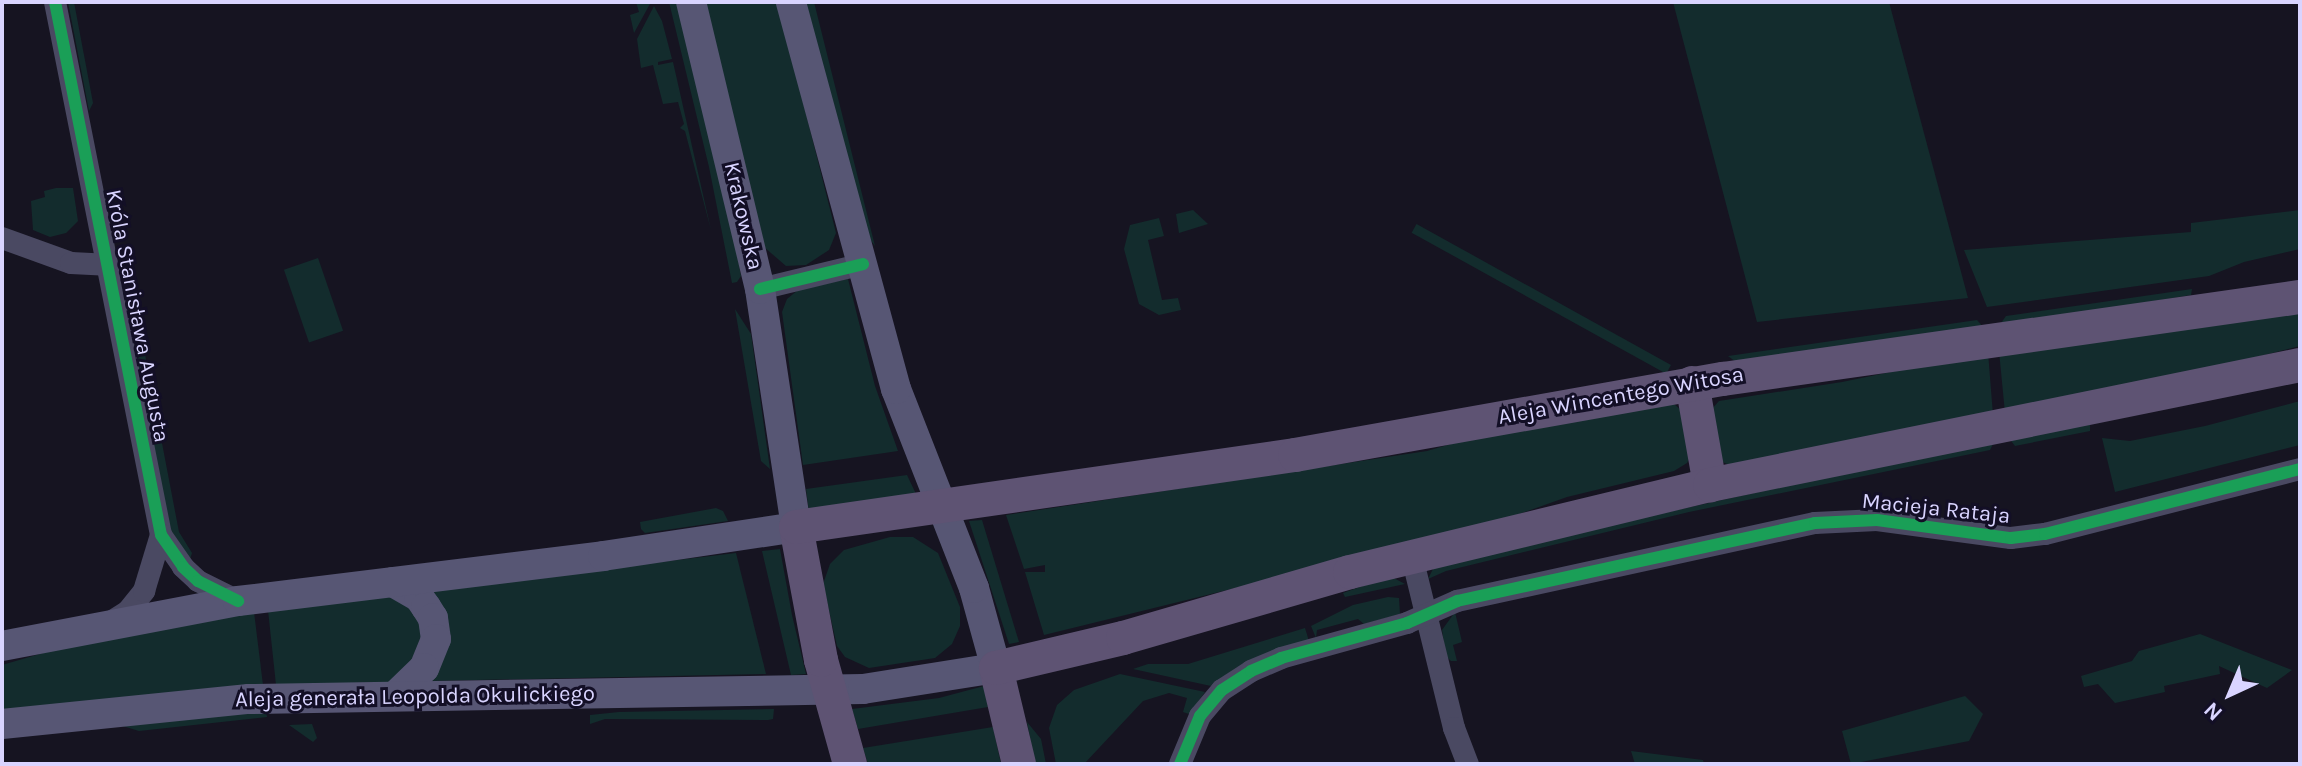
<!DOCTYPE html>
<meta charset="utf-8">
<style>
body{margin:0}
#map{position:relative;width:2302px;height:766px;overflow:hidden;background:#161421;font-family:Karla,sans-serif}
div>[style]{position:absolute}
.green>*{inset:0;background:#132c2d;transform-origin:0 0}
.minor>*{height:22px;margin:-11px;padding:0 11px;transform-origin:11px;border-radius:11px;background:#4a4962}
.secondary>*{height:30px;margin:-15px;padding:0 15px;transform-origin:15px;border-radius:15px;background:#575674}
.primary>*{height:34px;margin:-17px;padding:0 17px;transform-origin:17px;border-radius:17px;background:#5e5373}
.cycleway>*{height:12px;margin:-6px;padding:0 6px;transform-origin:6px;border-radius:6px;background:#1a9f57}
span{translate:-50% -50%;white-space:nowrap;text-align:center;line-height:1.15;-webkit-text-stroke:6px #130f26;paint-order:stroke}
.street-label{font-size:22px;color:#d9d4ff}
.frame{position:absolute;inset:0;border:4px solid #d9d4ff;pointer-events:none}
.north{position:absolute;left:2190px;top:654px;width:80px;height:80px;-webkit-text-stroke:6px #130f26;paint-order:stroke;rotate:224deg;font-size:22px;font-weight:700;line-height:32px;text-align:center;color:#d9d4ff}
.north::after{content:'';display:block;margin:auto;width:28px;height:36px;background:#d9d4ff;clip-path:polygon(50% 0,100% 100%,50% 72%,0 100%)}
</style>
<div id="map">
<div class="green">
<i style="clip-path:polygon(68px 2px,74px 2px,93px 103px,89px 111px)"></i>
<i style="clip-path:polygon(636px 2px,651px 2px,634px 33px,630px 15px,639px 12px)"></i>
<i style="clip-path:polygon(669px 2px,677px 2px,732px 225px,741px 276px,737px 282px,732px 283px,709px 167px)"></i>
<i style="clip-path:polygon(704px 2px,778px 2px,836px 233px,829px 250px,806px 265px,786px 266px,764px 247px)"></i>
<i style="clip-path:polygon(803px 2px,814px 2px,875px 246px,869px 238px)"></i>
<i style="clip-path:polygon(1673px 2px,1889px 2px,1968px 298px,1757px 322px)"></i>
<i style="clip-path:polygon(654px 6px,662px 21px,672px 59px,658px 62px,658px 65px,673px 62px,711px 230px,685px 131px,680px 128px,684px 124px,678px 102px,663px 104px,653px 65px,641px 68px,637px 39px)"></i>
<i style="clip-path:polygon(56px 188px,73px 188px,78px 221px,66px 233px,50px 237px,33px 230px,31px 201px,45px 197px,44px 191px)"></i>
<i style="clip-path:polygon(1193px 210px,1208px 224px,1179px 233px,1176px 214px)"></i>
<i style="clip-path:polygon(2300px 210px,2300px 249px,2244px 262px,2209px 276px,1987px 307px,1964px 250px,2191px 232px,2191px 223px)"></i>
<i style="clip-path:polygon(1159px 218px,1164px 236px,1148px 240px,1162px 300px,1178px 298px,1181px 310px,1159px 315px,1139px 304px,1124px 249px,1130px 225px)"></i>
<i style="left:318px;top:258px;width:77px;height:36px;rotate:71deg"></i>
<i style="clip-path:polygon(848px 279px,875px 386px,898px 451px,803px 465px,782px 312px,787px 299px,798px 290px)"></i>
<i style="clip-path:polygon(2192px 289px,2191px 295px,1998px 327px,2006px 316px)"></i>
<i style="clip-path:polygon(2300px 308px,2300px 346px,2143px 386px,2005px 413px,1999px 351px)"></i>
<i style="clip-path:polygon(735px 309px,751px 334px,770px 469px,761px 461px)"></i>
<i style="clip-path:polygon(1977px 320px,1985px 329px,1736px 362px,1728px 356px)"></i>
<i style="clip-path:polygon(144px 349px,179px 532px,192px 553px,190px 559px,170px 533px,137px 360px)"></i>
<i style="clip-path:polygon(1988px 352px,1993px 415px,1732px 466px,1720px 461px,1711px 410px,1719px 401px,1842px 382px)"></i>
<i style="left:1671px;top:365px;width:10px;height:291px;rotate:119deg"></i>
<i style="clip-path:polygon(2300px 401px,2300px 445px,2115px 492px,2102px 438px,2130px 441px,2205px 426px)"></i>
<i style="clip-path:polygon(1674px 404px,1681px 410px,1692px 453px,1687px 463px,1674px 471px,1567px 497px,1480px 528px,1044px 635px,1025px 572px,1045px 572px,1045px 565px,1024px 569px,1006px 515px,1427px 451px,1509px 427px)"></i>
<i style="clip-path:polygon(2090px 424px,2090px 431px,2015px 446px,2008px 437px)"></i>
<i style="clip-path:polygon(1995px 440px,1990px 450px,1689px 512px,1446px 571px,1428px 579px,1436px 563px)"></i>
<i style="clip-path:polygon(907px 475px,916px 494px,809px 512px,806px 489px)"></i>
<i style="clip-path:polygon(716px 508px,723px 511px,728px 521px,645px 533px,641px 529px,640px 522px)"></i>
<i style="clip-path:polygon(982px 520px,1019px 642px,1009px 644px,969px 521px)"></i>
<i style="clip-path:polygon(890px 537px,913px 537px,938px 553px,960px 607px,960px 626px,952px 644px,935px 658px,869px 668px,845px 657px,837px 646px,823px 584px,830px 564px,844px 550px)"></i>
<i style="clip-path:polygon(780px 549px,792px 615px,806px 674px,791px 675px,762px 551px)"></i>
<i style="clip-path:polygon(736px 553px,766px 674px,430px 681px,426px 590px)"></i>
<i style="clip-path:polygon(1390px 576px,1405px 584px,1345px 597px,1343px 593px)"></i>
<i style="clip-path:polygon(398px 595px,424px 622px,421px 655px,390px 682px,276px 685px,268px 610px)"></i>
<i style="clip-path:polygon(1388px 597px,1399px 598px,1400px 614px,1364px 624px,1358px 619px,1317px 630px,1316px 638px,1311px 626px,1353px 605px)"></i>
<i style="clip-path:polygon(254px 612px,263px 685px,2px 712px,2px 665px,67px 646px)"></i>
<i style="clip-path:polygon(1455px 612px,1462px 642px,1453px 645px,1457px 661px,1451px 661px,1446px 656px,1442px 630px)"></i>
<i style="clip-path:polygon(1305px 628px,1309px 641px,1236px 668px,1211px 686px,1133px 669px,1148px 664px,1188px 664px)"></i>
<i style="clip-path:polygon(2200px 634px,2292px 670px,2267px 688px,2219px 666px,2220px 674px,2164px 686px,2165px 692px,2115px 703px,2098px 684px,2084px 687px,2081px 676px,2132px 661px,2139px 651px)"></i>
<i style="clip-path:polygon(1120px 674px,1205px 692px,1189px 714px,1183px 712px,1187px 698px,1169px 693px,1143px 701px,1084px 764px,1056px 764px,1049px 728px,1057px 705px,1074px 690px)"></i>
<i style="clip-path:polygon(984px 686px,988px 707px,858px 729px,852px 709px,939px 698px)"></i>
<i style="clip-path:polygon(1965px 696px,1983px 714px,1969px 741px,1851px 764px,1842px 731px)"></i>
<i style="clip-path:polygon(774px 709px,773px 719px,768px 720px,605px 719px,590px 724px,590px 715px,619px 712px)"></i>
<i style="clip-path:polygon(266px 710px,267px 717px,139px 731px,116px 724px)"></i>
<i style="clip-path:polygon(1027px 722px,1041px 739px,1046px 764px,1035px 764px)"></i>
<i style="clip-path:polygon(312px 724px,317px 738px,313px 742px,289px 725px)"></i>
<i style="clip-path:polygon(993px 727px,1001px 764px,868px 764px,863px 748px)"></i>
<i style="clip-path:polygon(1631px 751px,1703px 760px,1704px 764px,1635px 764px)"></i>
</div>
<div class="minor">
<i style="left:55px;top:2px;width:543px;rotate:78.75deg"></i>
<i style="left:161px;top:535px;width:39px;rotate:55deg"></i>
<i style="left:183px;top:567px;width:21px;rotate:43deg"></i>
<i style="left:198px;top:581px;width:45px;rotate:26.6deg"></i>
<i style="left:2px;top:238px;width:73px;rotate:19.9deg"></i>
<i style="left:71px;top:263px;width:35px;rotate:3deg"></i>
<i style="left:760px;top:289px;width:106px;rotate:-13.6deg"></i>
<i style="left:1412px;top:557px;width:176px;rotate:76.2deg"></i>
<i style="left:1454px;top:728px;width:39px;rotate:69deg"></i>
<i style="left:109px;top:623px;width:22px;rotate:-32deg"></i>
<i style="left:128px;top:611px;width:26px;rotate:-51deg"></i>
<i style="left:144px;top:591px;width:59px;rotate:-73.1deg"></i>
<i style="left:1180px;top:764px;width:52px;rotate:-67.4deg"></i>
<i style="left:1200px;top:716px;width:34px;rotate:-50deg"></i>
<i style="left:1222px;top:690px;width:35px;rotate:-33deg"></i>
<i style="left:1251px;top:671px;width:33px;rotate:-23deg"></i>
<i style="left:1281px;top:658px;width:131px;rotate:-15.5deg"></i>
<i style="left:1407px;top:623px;width:55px;rotate:-23.7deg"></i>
<i style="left:1457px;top:601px;width:366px;rotate:-12.3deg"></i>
<i style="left:1815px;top:523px;width:62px;rotate:-2.8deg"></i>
<i style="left:1877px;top:520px;width:135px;rotate:7.7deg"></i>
<i style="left:2011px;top:538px;width:34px;rotate:-7deg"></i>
<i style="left:2045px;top:534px;width:263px;rotate:-14.3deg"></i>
</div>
<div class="secondary">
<i style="left:393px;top:582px;width:30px;rotate:30deg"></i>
<i style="left:419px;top:597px;width:12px;rotate:55deg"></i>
<i style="left:426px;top:607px;width:13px;rotate:58deg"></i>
<i style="left:433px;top:618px;width:21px;rotate:82deg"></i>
<i style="left:436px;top:639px;width:31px;rotate:112deg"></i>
<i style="left:424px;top:668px;width:37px;rotate:136deg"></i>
<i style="left:2px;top:646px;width:240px;rotate:-10.8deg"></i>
<i style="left:238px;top:601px;width:368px;rotate:-7deg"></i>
<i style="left:603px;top:556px;width:195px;rotate:-8.5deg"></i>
<i style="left:796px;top:527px;width:241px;rotate:-98.6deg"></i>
<i style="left:760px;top:289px;width:295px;rotate:-103.5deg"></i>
<i style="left:2px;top:724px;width:248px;rotate:-5.8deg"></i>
<i style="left:249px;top:699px;width:614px;rotate:-0.93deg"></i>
<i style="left:863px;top:689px;width:135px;rotate:-9deg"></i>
<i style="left:996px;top:668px;width:83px;rotate:-105.4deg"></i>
<i style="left:974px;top:588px;width:214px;rotate:-111.4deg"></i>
<i style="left:896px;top:389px;width:401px;rotate:-105.2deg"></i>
</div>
<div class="primary">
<i style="left:1692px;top:383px;width:104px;rotate:80deg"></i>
<i style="left:850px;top:764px;width:108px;rotate:-105.6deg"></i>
<i style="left:821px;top:660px;width:135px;rotate:-100.6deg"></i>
<i style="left:796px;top:527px;width:504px;rotate:-8.21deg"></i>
<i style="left:1295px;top:455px;width:435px;rotate:-10.1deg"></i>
<i style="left:1723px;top:379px;width:583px;rotate:-8.09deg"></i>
<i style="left:1019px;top:764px;width:99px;rotate:-103.5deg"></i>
<i style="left:996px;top:668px;width:130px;rotate:-13.3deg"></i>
<i style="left:1123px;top:638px;width:236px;rotate:-16.2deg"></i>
<i style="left:1350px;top:572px;width:370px;rotate:-13.6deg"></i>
<i style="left:1710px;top:485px;width:602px;rotate:-11.5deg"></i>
</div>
<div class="cycleway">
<i style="left:55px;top:2px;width:543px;rotate:78.75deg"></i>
<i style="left:161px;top:535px;width:39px;rotate:55deg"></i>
<i style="left:183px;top:567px;width:21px;rotate:43deg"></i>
<i style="left:198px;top:581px;width:45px;rotate:26.6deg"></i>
<i style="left:760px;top:289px;width:106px;rotate:-13.6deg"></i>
<i style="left:1180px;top:764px;width:52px;rotate:-67.4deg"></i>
<i style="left:1200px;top:716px;width:34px;rotate:-50deg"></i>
<i style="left:1222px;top:690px;width:35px;rotate:-33deg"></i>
<i style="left:1251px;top:671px;width:33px;rotate:-23deg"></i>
<i style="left:1281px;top:658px;width:131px;rotate:-15.5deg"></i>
<i style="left:1407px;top:623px;width:55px;rotate:-23.7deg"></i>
<i style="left:1457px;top:601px;width:366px;rotate:-12.3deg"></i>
<i style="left:1815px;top:523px;width:62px;rotate:-2.8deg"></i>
<i style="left:1877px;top:520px;width:135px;rotate:7.7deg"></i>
<i style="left:2011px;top:538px;width:34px;rotate:-7deg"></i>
<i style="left:2045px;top:534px;width:263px;rotate:-14.3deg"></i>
</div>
<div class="street-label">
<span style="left:743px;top:216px;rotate:77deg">Krakowska</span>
<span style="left:137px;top:316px;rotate:79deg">Króla Stanisława Augusta</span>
<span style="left:1621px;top:396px;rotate:-10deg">Aleja Wincentego Witosa</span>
<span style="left:1936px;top:509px;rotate:6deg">Macieja Rataja</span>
<span style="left:415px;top:697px;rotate:-1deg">Aleja generała Leopolda Okulickiego</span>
</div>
<div class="frame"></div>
<div class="north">N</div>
</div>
